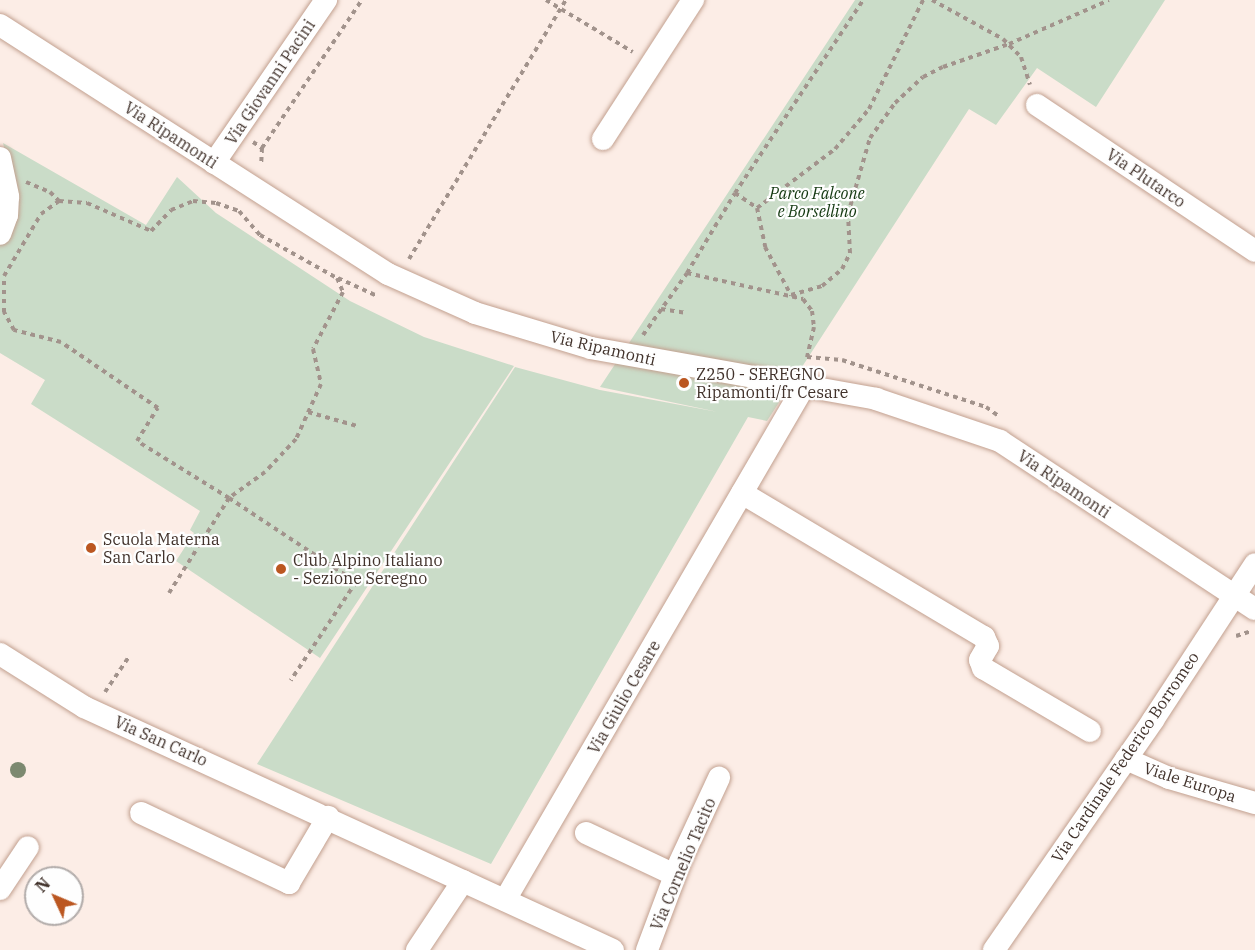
<!DOCTYPE html>
<style>
body{margin:0}
#map{position:relative;width:1255px;height:950px;overflow:hidden;background:#fcede6;font-family:"IBM Plex Serif",serif}
div>[style]{position:absolute}
.green>*{inset:0;background:#cadcc8}
.path>*{height:4px;margin-top:-2px;transform-origin:0;background:repeating-linear-gradient(90deg,#a2938c 0 4.5px,transparent 0 9px)}
.roads{filter:drop-shadow(0 0 2px #c2a08f) drop-shadow(0 0 2px #c2a08f)}
.minor>*{height:22px;margin:-11px;padding:0 11px;transform-origin:11px;border-radius:11px;background:#fff}
.trees>*{width:16px;height:16px;margin:-8px;border-radius:50%;background:#7c8970}
.dots>*{width:16px;height:16px;translate:-50% -50%;box-sizing:border-box;border:3px solid #fefefe;border-radius:50%}
span{translate:-50% -50%;white-space:nowrap;text-align:center;line-height:1.15;-webkit-text-stroke:4.5px #fefefe;paint-order:stroke}
.street-label{font-size:16px;color:#41322b}
.park-label{font-size:16px;color:#133810;font-style:italic}
.poi-label{font-size:16px;color:#41322b}
.left{translate:0 -50%;text-align:left}
.north{position:absolute;left:24px;top:866px;width:60px;height:60px;box-sizing:border-box;background:#fefefe;border:2px solid #b2acaa;border-radius:50%;rotate:314deg;font-size:16px;font-weight:700;line-height:24px;text-align:center;color:#41322b}
.north::after{content:'';display:block;margin:auto;width:21px;height:27px;background:#bb5721;clip-path:polygon(50% 0,100% 100%,50% 72%,0 100%)}
</style>
<div id="map">
<div class="green">
<i style="clip-path:polygon(855px 0,1165px 0,1096px 107px,1037px 68px,996px 125px,969px 109px,767px 421px,748px 417px,491px 864px,257px 764px,515px 367px,600px 390px,718px 412px,600px 387px)"></i>
<i style="clip-path:polygon(3px 143px,146px 225px,177px 177px,216px 213px,350px 301px,424px 337px,514px 366px,320px 658px,176px 561px,194px 533px,190px 530px,200px 511px,31px 404px,45px 380px,0 353px,0 244px,9px 168px)"></i>
</div>
<div class="path">
<i style="left:546px;top:0;width:101px;rotate:30.9deg"></i>
<i style="left:932px;top:0;width:81px;rotate:28.8deg"></i>
<i style="left:1003px;top:39px;width:25px;rotate:45deg"></i>
<i style="left:1021px;top:57px;width:29px;rotate:72deg"></i>
<i style="left:253px;top:142px;width:11px;rotate:34deg"></i>
<i style="left:262px;top:148px;width:17px;rotate:93deg"></i>
<i style="left:262px;top:148px;width:179px;rotate:-56deg"></i>
<i style="left:26px;top:182px;width:26px;rotate:23deg"></i>
<i style="left:50px;top:192px;width:13px;rotate:45deg"></i>
<i style="left:735px;top:193px;width:27px;rotate:34deg"></i>
<i style="left:757px;top:208px;width:40px;rotate:78deg"></i>
<i style="left:765px;top:247px;width:55px;rotate:61.6deg"></i>
<i style="left:791px;top:295px;width:32px;rotate:-16deg"></i>
<i style="left:822px;top:286px;width:26px;rotate:-40deg"></i>
<i style="left:842px;top:269px;width:18px;rotate:-63deg"></i>
<i style="left:850px;top:253px;width:39px;rotate:-93deg"></i>
<i style="left:848px;top:214px;width:79px;rotate:-73.9deg"></i>
<i style="left:870px;top:138px;width:43px;rotate:-54.5deg"></i>
<i style="left:895px;top:103px;width:38px;rotate:-43deg"></i>
<i style="left:923px;top:77px;width:22px;rotate:-27deg"></i>
<i style="left:943px;top:67px;width:70px;rotate:-19.2deg"></i>
<i style="left:1009px;top:44px;width:109px;rotate:-23.7deg"></i>
<i style="left:59px;top:201px;width:28px;rotate:4deg"></i>
<i style="left:87px;top:203px;width:70px;rotate:23.6deg"></i>
<i style="left:151px;top:231px;width:29px;rotate:-46deg"></i>
<i style="left:171px;top:210px;width:24px;rotate:-22deg"></i>
<i style="left:193px;top:201px;width:23px;rotate:5deg"></i>
<i style="left:216px;top:203px;width:24px;rotate:19deg"></i>
<i style="left:239px;top:211px;width:32px;rotate:49deg"></i>
<i style="left:260px;top:235px;width:88px;rotate:29.2deg"></i>
<i style="left:337px;top:278px;width:15px;rotate:67deg"></i>
<i style="left:343px;top:292px;width:64px;rotate:117.8deg"></i>
<i style="left:313px;top:349px;width:36px;rotate:77deg"></i>
<i style="left:321px;top:384px;width:60px;rotate:114.4deg"></i>
<i style="left:296px;top:439px;width:45px;rotate:133.2deg"></i>
<i style="left:265px;top:472px;width:44px;rotate:144.2deg"></i>
<i style="left:229px;top:498px;width:108px;rotate:-148.2deg"></i>
<i style="left:137px;top:441px;width:39px;rotate:-58deg"></i>
<i style="left:158px;top:408px;width:117px;rotate:-145.8deg"></i>
<i style="left:61px;top:342px;width:49px;rotate:-165.7deg"></i>
<i style="left:14px;top:330px;width:21px;rotate:-119deg"></i>
<i style="left:4px;top:312px;width:36px;rotate:-90deg"></i>
<i style="left:4px;top:276px;width:72px;rotate:-59.2deg"></i>
<i style="left:41px;top:214px;width:22px;rotate:-36deg"></i>
<i style="left:757px;top:208px;width:98px;rotate:-37.1deg"></i>
<i style="left:835px;top:149px;width:52px;rotate:-49.6deg"></i>
<i style="left:869px;top:109px;width:122px;rotate:-63.6deg"></i>
<i style="left:409px;top:259px;width:303px;rotate:-58.8deg"></i>
<i style="left:687px;top:273px;width:119px;rotate:12.6deg"></i>
<i style="left:803px;top:299px;width:15px;rotate:53deg"></i>
<i style="left:812px;top:311px;width:16px;rotate:83deg"></i>
<i style="left:814px;top:327px;width:31px;rotate:103deg"></i>
<i style="left:807px;top:357px;width:35px;rotate:5deg"></i>
<i style="left:842px;top:360px;width:151px;rotate:18.1deg"></i>
<i style="left:986px;top:407px;width:14px;rotate:36deg"></i>
<i style="left:338px;top:278px;width:41px;rotate:24.7deg"></i>
<i style="left:661px;top:309px;width:26px;rotate:9deg"></i>
<i style="left:643px;top:335px;width:76px;rotate:-54.6deg"></i>
<i style="left:687px;top:273px;width:93px;rotate:-59deg"></i>
<i style="left:735px;top:193px;width:232px;rotate:-56.4deg"></i>
<i style="left:308px;top:412px;width:51px;rotate:15.9deg"></i>
<i style="left:169px;top:593px;width:112px;rotate:-57.7deg"></i>
<i style="left:229px;top:498px;width:152px;rotate:33.5deg"></i>
<i style="left:356px;top:582px;width:118px;rotate:123.6deg"></i>
<i style="left:1236px;top:636px;width:16px;rotate:-18deg"></i>
<i style="left:105px;top:692px;width:41px;rotate:-55.9deg"></i>
</div>
<div class="roads">
<div class="minor">
<i style="left:0;top:25px;width:461px;rotate:32.7deg"></i>
<i style="left:388px;top:274px;width:95px;rotate:24.1deg"></i>
<i style="left:475px;top:313px;width:121px;rotate:16.8deg"></i>
<i style="left:591px;top:348px;width:290px;rotate:10.1deg"></i>
<i style="left:876px;top:399px;width:131px;rotate:18.7deg"></i>
<i style="left:1000px;top:441px;width:305px;rotate:33.4deg"></i>
<i style="left:1037px;top:105px;width:262px;rotate:33.8deg"></i>
<i style="left:603px;top:139px;width:166px;rotate:-57.1deg"></i>
<i style="left:0;top:158px;width:40px;rotate:78deg"></i>
<i style="left:8px;top:197px;width:18px;rotate:93deg"></i>
<i style="left:7px;top:215px;width:20px;rotate:110deg"></i>
<i style="left:214px;top:163px;width:198px;rotate:-55.5deg"></i>
<i style="left:742px;top:493px;width:282px;rotate:30.8deg"></i>
<i style="left:984px;top:637px;width:10px;rotate:66deg"></i>
<i style="left:988px;top:646px;width:16px;rotate:120deg"></i>
<i style="left:980px;top:660px;width:9px;rotate:69deg"></i>
<i style="left:983px;top:668px;width:124px;rotate:30.5deg"></i>
<i style="left:0;top:654px;width:99px;rotate:32.2deg"></i>
<i style="left:84px;top:707px;width:582px;rotate:24.67deg"></i>
<i style="left:1126px;top:759px;width:47px;rotate:23.8deg"></i>
<i style="left:1169px;top:778px;width:90px;rotate:16.2deg"></i>
<i style="left:141px;top:813px;width:164px;rotate:25.3deg"></i>
<i style="left:289px;top:883px;width:77px;rotate:-59.4deg"></i>
<i style="left:586px;top:833px;width:98px;rotate:25.3deg"></i>
<i style="left:0;top:889px;width:50px;rotate:-56.3deg"></i>
<i style="left:505px;top:900px;width:592px;rotate:-59.8deg"></i>
<i style="left:417px;top:950px;width:83px;rotate:-56.3deg"></i>
<i style="left:647px;top:950px;width:94px;rotate:-69.4deg"></i>
<i style="left:680px;top:862px;width:93px;rotate:-65.1deg"></i>
<i style="left:994px;top:950px;width:280px;rotate:-55.3deg"></i>
<i style="left:1153px;top:720px;width:186px;rotate:-56.8deg"></i>
</div>
</div>
<div class="trees">
<i style="left:18px;top:770px"></i>
</div>
<div class="dots">
<i style="left:684px;top:383px;background:#bb5721"></i>
<i style="left:91px;top:548px;background:#bb5721"></i>
<i style="left:281px;top:569px;background:#bb5721"></i>
</div>
<div class="street-label">
<span style="left:270px;top:82px;rotate:-56deg">Via Giovanni Pacini</span>
<span style="left:171px;top:135px;rotate:33deg">Via Ripamonti</span>
<span style="left:1146px;top:178px;rotate:34deg">Via Plutarco</span>
<span style="left:603px;top:348px;rotate:13deg">Via Ripamonti</span>
<span style="left:1064px;top:484px;rotate:34deg">Via Ripamonti</span>
<span style="left:624px;top:697px;rotate:-60deg">Via Giulio Cesare</span>
<span style="left:161px;top:741px;rotate:24deg">Via San Carlo</span>
<span style="left:1125px;top:757px;rotate:-56deg">Via Cardinale Federico Borromeo</span>
<span style="left:1190px;top:782px;rotate:18deg">Viale Europa</span>
<span style="left:683px;top:864px;rotate:-67deg">Via Cornelio Tacito</span>
</div>
<div class="park-label">
<span style="left:817px;top:202px">Parco Falcone<br>e Borsellino</span>
</div>
<div class="poi-label">
<span class="left" style="left:696px;top:383px">Z250 - SEREGNO<br>Ripamonti/fr Cesare</span>
<span class="left" style="left:103px;top:548px">Scuola Materna<br>San Carlo</span>
<span class="left" style="left:293px;top:569px">Club Alpino Italiano<br>- Sezione Seregno</span>
</div>
<div class="north">N</div>
</div>
